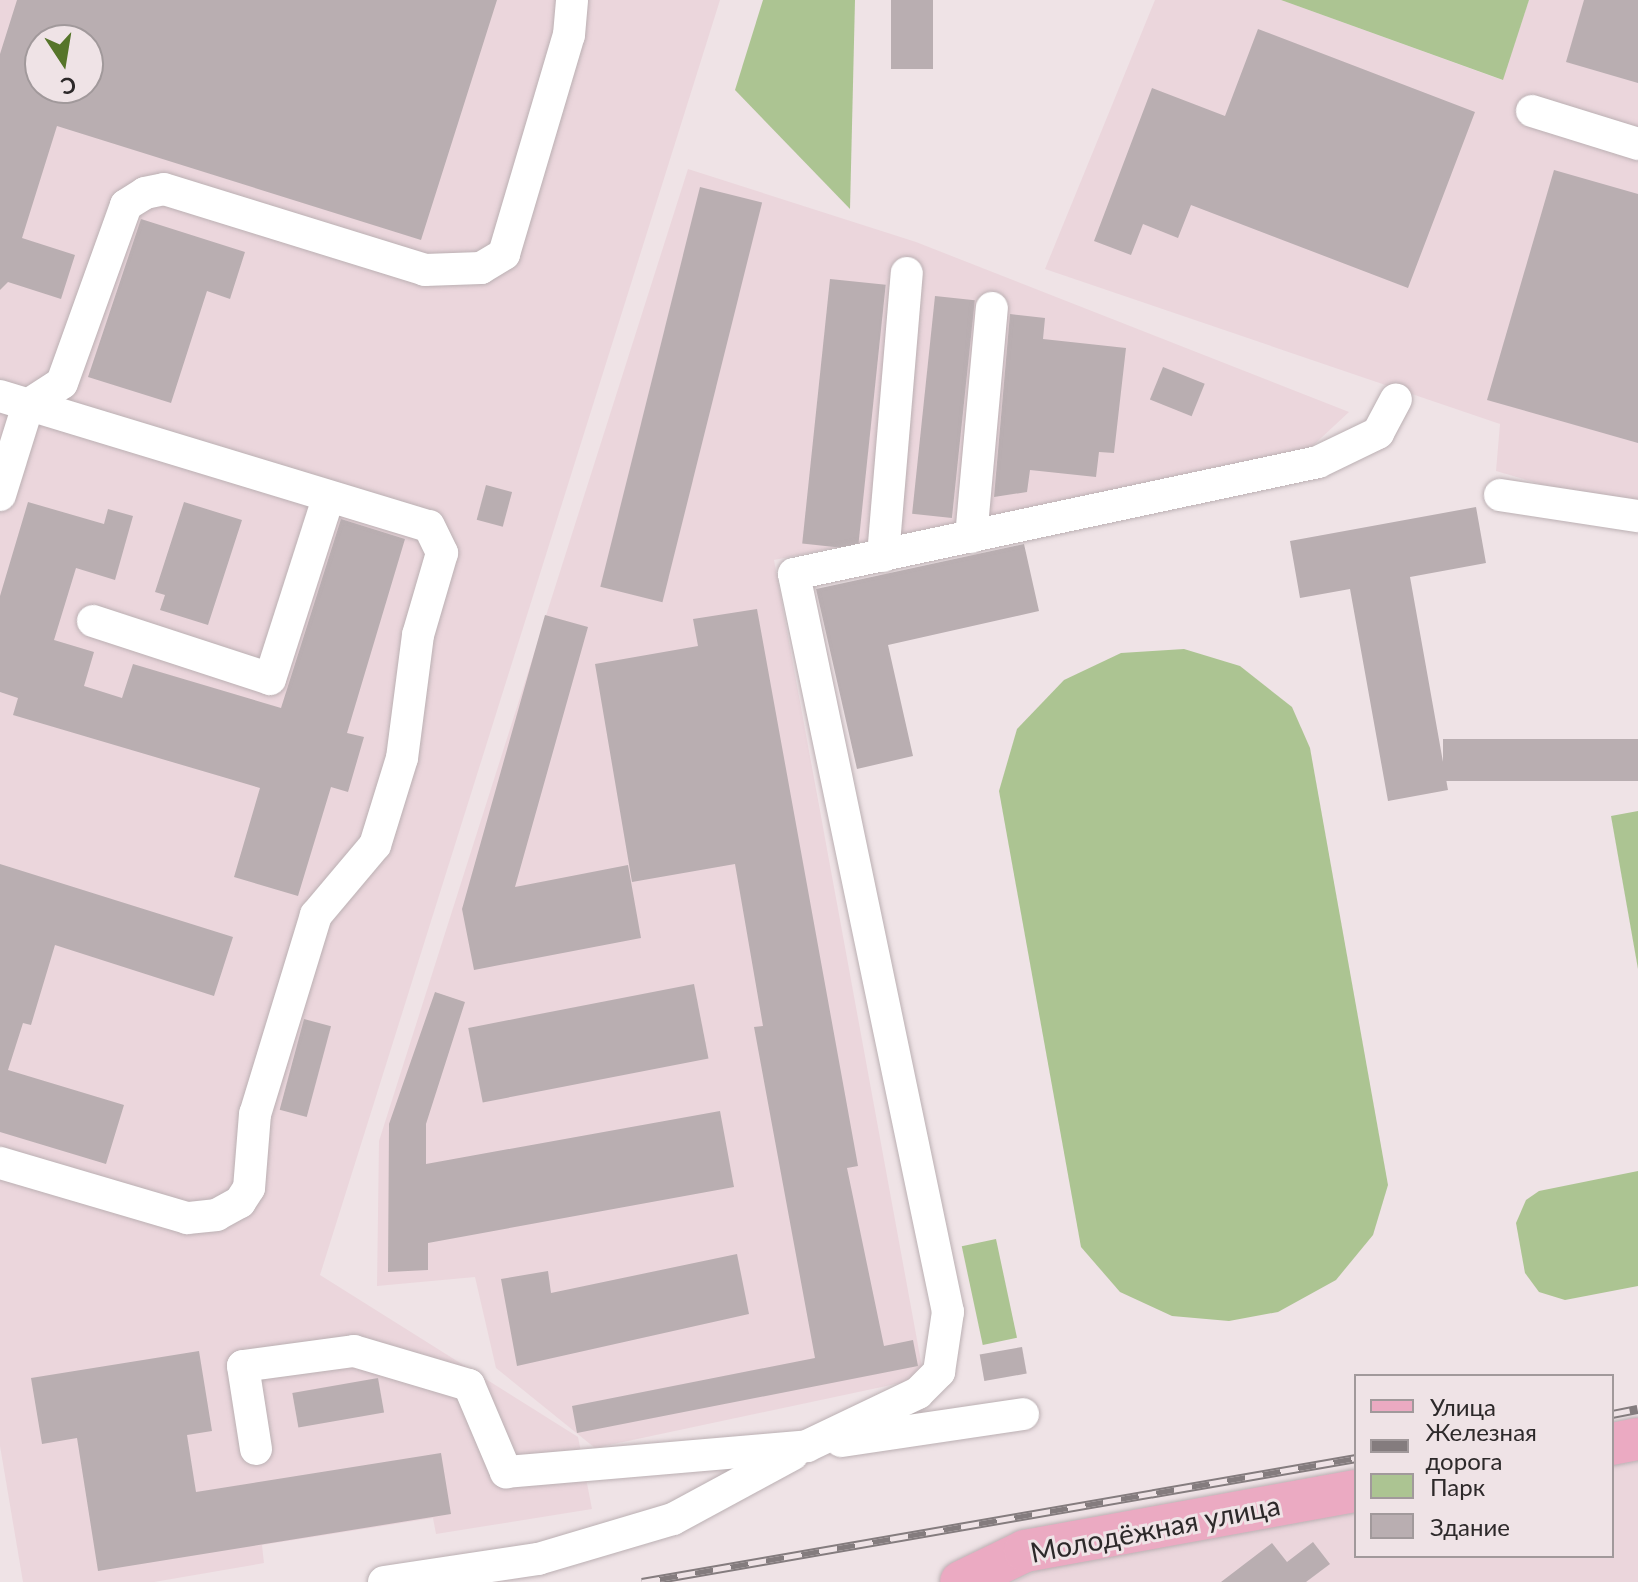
<!DOCTYPE html>
<meta charset="utf-8">
<style>
body{margin:0}
#map{position:relative;width:1638px;height:1582px;overflow:hidden;background:#efe3e6;font-family:Lato,sans-serif}
div>[style]{position:absolute}
.built>*{inset:0;background:#ebd6dc}
.green>*{inset:0;background:#acc492;transform-origin:0 0}
.building>*{inset:0;background:#b9aeb1;transform-origin:0 0}
.roads{filter:drop-shadow(0 0 2px #bbb0b3) drop-shadow(0 0 2px #bbb0b3)}
.minor>*{height:32px;margin:-16px;padding:0 16px;transform-origin:16px;border-radius:16px;background:#fff}
.major>*{height:42px;margin:-21px;padding:0 21px;transform-origin:21px;border-radius:21px;background:#ebaac2}
.rail>*{height:9px;margin-top:-4.5px;transform-origin:0;background:repeating-linear-gradient(90deg,#efe3e6 0 18px,#847c7e 0 36px);box-sizing:border-box;border-block:2px solid #847c7e}
span{translate:-50% -50%;white-space:nowrap;text-align:center;line-height:1.15;-webkit-text-stroke:6px #efe3e6;paint-order:stroke}
.street-label{font-size:28px;color:#2d292a}
.legend{position:absolute;left:1354px;top:1374px;width:260px;height:184px;box-sizing:border-box;background:#efe3e6;border:2px solid #a1999b;margin:0;padding:10px 14px;list-style:none;font-size:24px;color:#2d292a}
.legend li{display:flex;align-items:center;gap:16px;height:40px}
.legend b{width:40px;border:2px solid #a1999b}
.north{position:absolute;left:24px;top:24px;width:80px;height:80px;box-sizing:border-box;background:#efe3e6;border:2px solid #a1999b;border-radius:50%;rotate:168deg;font-size:22px;font-weight:700;line-height:32px;text-align:center;color:#2d292a}
.north::after{content:'';display:block;margin:auto;width:28px;height:36px;background:#56752a;clip-path:polygon(50% 0,100% 100%,50% 72%,0 100%)}
</style>
<div id="map">
<div class="built">
<i style="clip-path:polygon(evenodd,0 0,720px 0,320px 1275px,578px 1437px,592px 1509px,436px 1534px,433px 1518px,262px 1545px,264px 1563px,154px 1582px,23px 1582px,0 1446px,0 0,40px 40px,88px 40px,88px 88px,40px 88px,40px 40px)"></i>
<i style="clip-path:polygon(1155px 0,1281px 0,1502px 80px,1529px 0,1638px 0,1638px 513px,1496px 471px,1500px 424px,1045px 269px)"></i>
<i style="clip-path:polygon(688px 169px,916px 242px,1349px 412px,1306px 452px,774px 560px,924px 1378px,595px 1448px,496px 1368px,475px 1277px,377px 1286px,379px 1141px)"></i>
<i style="clip-path:polygon(1638px 1459px,1638px 1582px,1014px 1582px,1042px 1568px,1356px 1512px,1356px 1556px,1612px 1556px,1612px 1464px)"></i>
</div>
<div class="green">
<i style="clip-path:polygon(763px 0,855px 0,850px 209px,735px 90px)"></i>
<i style="clip-path:polygon(1281px 0,1529px 0,1503px 80px)"></i>
<i style="clip-path:polygon(1184px 649px,1240px 666px,1292px 707px,1310px 748px,1388px 1185px,1373px 1235px,1336px 1280px,1278px 1312px,1229px 1321px,1172px 1316px,1120px 1292px,1081px 1247px,999px 791px,1017px 729px,1064px 680px,1121px 653px)"></i>
<i style="clip-path:polygon(1638px 811px,1638px 969px,1611px 816px)"></i>
<i style="clip-path:polygon(1638px 1171px,1638px 1286px,1565px 1300px,1539px 1292px,1525px 1273px,1516px 1223px,1526px 1200px,1539px 1191px)"></i>
<i style="left:996px;top:1239px;width:101px;height:35px;rotate:78deg"></i>
</div>
<div class="building">
<i style="clip-path:polygon(evenodd,17px 0,497px 0,421px 240px,57px 126px,22px 238px,75px 255px,61px 299px,8px 282px,0 290px,0 54px,17px 0,40px 40px,88px 40px,88px 88px,40px 88px,40px 40px)"></i>
<i style="left:891px;top:0;width:42px;height:69px"></i>
<i style="clip-path:polygon(1584px 0,1638px 0,1638px 83px,1566px 62px)"></i>
<i style="clip-path:polygon(1258px 29px,1475px 112px,1408px 288px,1191px 205px,1178px 238px,1143px 224px,1131px 255px,1094px 241px,1152px 88px,1225px 116px)"></i>
<i style="clip-path:polygon(1554px 170px,1638px 194px,1638px 443px,1487px 400px)"></i>
<i style="left:700px;top:187px;width:64px;height:412px;rotate:14deg"></i>
<i style="clip-path:polygon(141px 219px,245px 252px,230px 299px,207px 291px,171px 403px,88px 377px)"></i>
<i style="left:830px;top:279px;width:56px;height:266px;rotate:6deg"></i>
<i style="left:935px;top:296px;width:40px;height:219px;rotate:6deg"></i>
<i style="clip-path:polygon(1010px 314px,1045px 318px,1043px 339px,1126px 348px,1114px 453px,1099px 452px,1096px 477px,1030px 470px,1027px 492px,994px 497px)"></i>
<i style="left:1163px;top:367px;width:45px;height:35px;rotate:22deg"></i>
<i style="left:486px;top:485px;width:27px;height:36px;rotate:15deg"></i>
<i style="clip-path:polygon(28px 502px,104px 524px,108px 509px,133px 516px,115px 580px,76px 568px,54px 640px,94px 652px,84px 686px,122px 698px,133px 664px,281px 708px,341px 519px,405px 539px,347px 733px,364px 737px,348px 792px,331px 787px,298px 896px,234px 877px,260px 788px,13px 715px,18px 698px,0 692px,0 596px)"></i>
<i style="clip-path:polygon(184px 502px,242px 520px,208px 625px,160px 610px,165px 595px,155px 592px)"></i>
<i style="clip-path:polygon(1476px 507px,1486px 563px,1410px 577px,1448px 790px,1388px 801px,1350px 589px,1300px 598px,1290px 541px)"></i>
<i style="clip-path:polygon(1024px 544px,1039px 611px,888px 645px,913px 756px,857px 769px,816px 589px)"></i>
<i style="clip-path:polygon(757px 609px,858px 1166px,847px 1168px,884px 1346px,913px 1340px,918px 1366px,577px 1433px,572px 1406px,815px 1358px,754px 1027px,763px 1026px,735px 864px,632px 882px,595px 664px,698px 646px,693px 619px)"></i>
<i style="clip-path:polygon(545px 615px,588px 627px,515px 887px,628px 865px,641px 938px,474px 970px,462px 909px)"></i>
<i style="left:1638px;top:739px;width:42px;height:195px;rotate:90deg"></i>
<i style="clip-path:polygon(0 864px,233px 937px,214px 996px,55px 945px,31px 1025px,23px 1023px,8px 1070px,124px 1105px,106px 1164px,0 1132px)"></i>
<i style="left:694px;top:984px;width:76px;height:230px;rotate:79deg"></i>
<i style="clip-path:polygon(435px 992px,465px 1002px,426px 1124px,426px 1164px,720px 1111px,734px 1187px,428px 1243px,428px 1270px,388px 1272px,389px 1124px)"></i>
<i style="left:304px;top:1019px;width:28px;height:94px;rotate:15deg"></i>
<i style="clip-path:polygon(737px 1254px,749px 1314px,517px 1366px,501px 1279px,548px 1271px,551px 1293px)"></i>
<i style="left:1022px;top:1347px;width:27px;height:43px;rotate:80deg"></i>
<i style="clip-path:polygon(199px 1351px,212px 1431px,187px 1435px,196px 1492px,441px 1453px,451px 1514px,98px 1571px,77px 1438px,42px 1444px,31px 1378px)"></i>
<i style="left:378px;top:1378px;width:35px;height:87px;rotate:80deg"></i>
<i style="clip-path:polygon(1313px 1542px,1330px 1564px,1306px 1582px,1221px 1582px,1272px 1543px,1287px 1562px)"></i>
</div>
<div class="roads">
<div class="minor">
<i style="left:1532px;top:111px;width:111px;rotate:17.3deg"></i>
<i style="left:0;top:396px;width:448px;rotate:16.9deg"></i>
<i style="left:429px;top:526px;width:30px;rotate:64deg"></i>
<i style="left:442px;top:553px;width:85px;rotate:106.3deg"></i>
<i style="left:418px;top:635px;width:124px;rotate:97.4deg"></i>
<i style="left:402px;top:758px;width:91px;rotate:107.2deg"></i>
<i style="left:375px;top:845px;width:92px;rotate:130.1deg"></i>
<i style="left:316px;top:915px;width:208px;rotate:107deg"></i>
<i style="left:255px;top:1114px;width:74px;rotate:94.6deg"></i>
<i style="left:249px;top:1188px;width:17px;rotate:123deg"></i>
<i style="left:240px;top:1202px;width:26px;rotate:151deg"></i>
<i style="left:217px;top:1215px;width:30px;rotate:174deg"></i>
<i style="left:187px;top:1218px;width:195px;rotate:-163.6deg"></i>
<i style="left:28px;top:405px;width:40px;rotate:-32.9deg"></i>
<i style="left:62px;top:383px;width:189px;rotate:-70.2deg"></i>
<i style="left:126px;top:205px;width:22px;rotate:-32deg"></i>
<i style="left:145px;top:193px;width:19px;rotate:-12deg"></i>
<i style="left:164px;top:189px;width:273px;rotate:17.2deg"></i>
<i style="left:425px;top:270px;width:56px;rotate:-2deg"></i>
<i style="left:481px;top:268px;width:27px;rotate:-31deg"></i>
<i style="left:504px;top:254px;width:228px;rotate:-73.5deg"></i>
<i style="left:569px;top:35px;width:35px;rotate:-85deg"></i>
<i style="left:0;top:495px;width:94px;rotate:-72.7deg"></i>
<i style="left:1500px;top:495px;width:140px;rotate:8.7deg"></i>
<i style="left:971px;top:537px;width:230px;rotate:-84.8deg"></i>
<i style="left:883px;top:556px;width:284px;rotate:-85.2deg"></i>
<i style="left:93px;top:621px;width:186px;rotate:18.1deg"></i>
<i style="left:270px;top:679px;width:190px;rotate:-72.2deg"></i>
<i style="left:841px;top:1441px;width:184px;rotate:-8.4deg"></i>
<i style="left:256px;top:1449px;width:84px;rotate:-98.9deg"></i>
<i style="left:243px;top:1366px;width:112px;rotate:-7.7deg"></i>
<i style="left:354px;top:1351px;width:120px;rotate:16.5deg"></i>
<i style="left:469px;top:1385px;width:95px;rotate:67deg"></i>
<i style="left:506px;top:1472px;width:302px;rotate:-4.9deg"></i>
<i style="left:807px;top:1446px;width:123px;rotate:-25.5deg"></i>
<i style="left:918px;top:1393px;width:30px;rotate:-45deg"></i>
<i style="left:939px;top:1372px;width:61px;rotate:-81.5deg"></i>
<i style="left:948px;top:1312px;width:754px;rotate:-101.79deg"></i>
<i style="left:794px;top:574px;width:536px;rotate:-12.06deg"></i>
<i style="left:1318px;top:462px;width:67px;rotate:-25.8deg"></i>
<i style="left:1378px;top:433px;width:38px;rotate:-62deg"></i>
<i style="left:384px;top:1582px;width:156px;rotate:-8.5deg"></i>
<i style="left:538px;top:1559px;width:141px;rotate:-16.5deg"></i>
<i style="left:673px;top:1519px;width:136px;rotate:-28.4deg"></i>
</div>
<div class="major">
<i style="left:1612px;top:1444px;width:26px;rotate:-11deg"></i>
<i style="left:961px;top:1582px;width:71px;rotate:-25.8deg"></i>
<i style="left:1025px;top:1551px;width:336px;rotate:-10.3deg"></i>
</div>
</div>
<div class="rail">
<i style="left:1612px;top:1414px;width:26px;rotate:-11deg"></i>
<i style="left:642px;top:1582px;width:725px;rotate:-9.85deg"></i>
</div>
<div class="street-label">
<span style="left:1155px;top:1528px;rotate:-11deg">Молодёжная улица</span>
</div>
<ul class="legend">
<li><b style="height:10px;background:#ebaac2"></b>Улица</li>
<li><b style="height:10px;background:#847c7e"></b>Железная дорога</li>
<li><b style="height:22px;background:#acc492"></b>Парк</li>
<li><b style="height:22px;background:#b9aeb1"></b>Здание</li>
</ul>
<div class="north">С</div>
</div>
